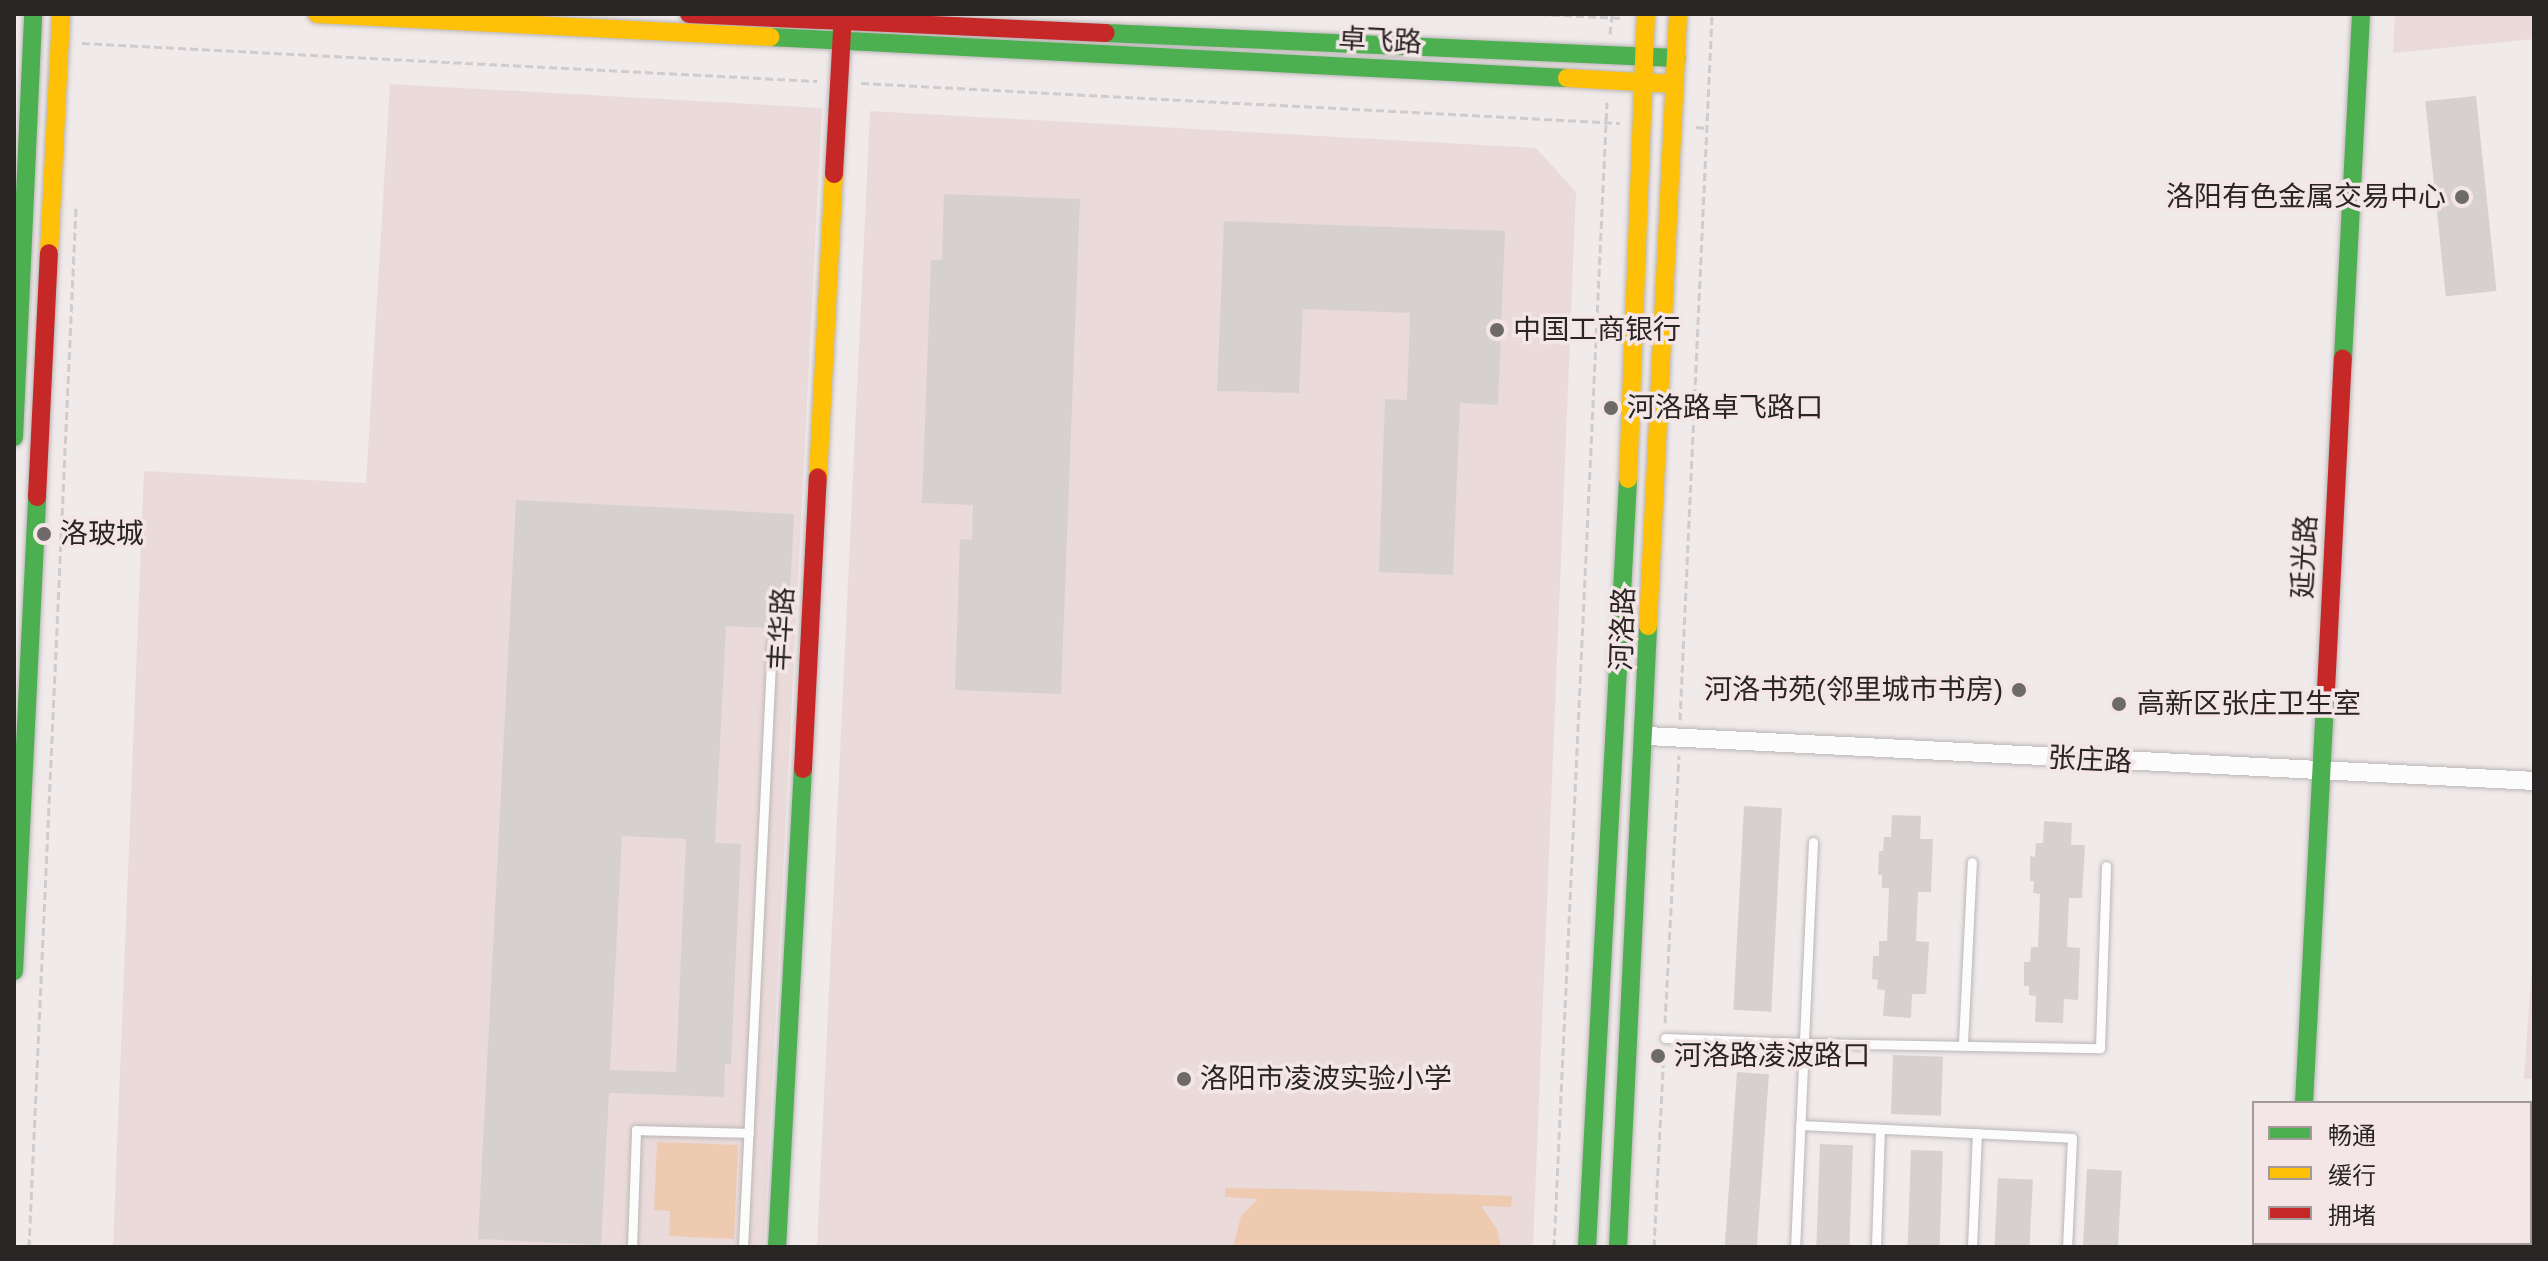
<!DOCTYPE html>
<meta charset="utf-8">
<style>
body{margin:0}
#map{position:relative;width:2548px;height:1261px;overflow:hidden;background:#f0eaea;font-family:Helvetica,"Noto Sans SC",sans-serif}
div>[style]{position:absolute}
.built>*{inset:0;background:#eadbda}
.green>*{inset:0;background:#eecab1}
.building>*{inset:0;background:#d6d1d0;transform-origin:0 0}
.path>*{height:3px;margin-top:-1.5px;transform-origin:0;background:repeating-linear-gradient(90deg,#cecccc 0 8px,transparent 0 12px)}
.roads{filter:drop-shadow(0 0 2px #bbb6b6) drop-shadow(0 0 2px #bbb6b6)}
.lane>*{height:9px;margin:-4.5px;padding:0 4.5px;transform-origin:4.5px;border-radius:4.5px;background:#fdfcfc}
.street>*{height:18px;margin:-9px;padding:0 9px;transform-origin:9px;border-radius:9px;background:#fdfcfc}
.fast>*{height:18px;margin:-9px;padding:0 9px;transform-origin:9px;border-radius:9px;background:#4caf50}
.slow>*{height:18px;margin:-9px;padding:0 9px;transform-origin:9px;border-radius:9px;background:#ffc107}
.jam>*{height:18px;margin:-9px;padding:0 9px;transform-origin:9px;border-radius:9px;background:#c62828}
.dots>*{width:22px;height:22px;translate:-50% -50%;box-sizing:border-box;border:4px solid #f4e6e6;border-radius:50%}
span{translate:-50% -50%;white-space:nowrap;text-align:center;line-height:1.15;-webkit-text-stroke:7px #f4e6e6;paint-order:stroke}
.street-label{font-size:28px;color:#2a2525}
.poi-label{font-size:28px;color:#2a2525}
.right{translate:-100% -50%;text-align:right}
.left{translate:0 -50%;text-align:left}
.frame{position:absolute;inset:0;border:16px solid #2a2525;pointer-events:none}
.legend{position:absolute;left:2252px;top:1101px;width:280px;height:144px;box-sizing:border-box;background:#f4e6e6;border:2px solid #a39999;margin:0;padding:10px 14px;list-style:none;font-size:24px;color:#2a2525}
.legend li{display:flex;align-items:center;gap:16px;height:40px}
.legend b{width:40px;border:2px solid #a39999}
</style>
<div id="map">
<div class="built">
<i style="clip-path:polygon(2395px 14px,2534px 14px,2534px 39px,2393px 53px)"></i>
<i style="clip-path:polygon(390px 84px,822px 108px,764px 1247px,113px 1247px,144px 471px,366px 483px)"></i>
<i style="clip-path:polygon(870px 111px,1536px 148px,1576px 192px,1533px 1247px,817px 1247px)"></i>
<i style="clip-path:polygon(2534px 935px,2534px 1079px,2524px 1079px)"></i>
</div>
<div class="green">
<i style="clip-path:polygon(657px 1142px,738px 1145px,734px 1239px,669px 1236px,670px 1211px,654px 1210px)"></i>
<i style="clip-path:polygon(1225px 1188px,1298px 1189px,1512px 1196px,1511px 1207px,1481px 1206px,1497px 1229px,1501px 1247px,1233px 1247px,1241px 1216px,1258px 1199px,1225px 1197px)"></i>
</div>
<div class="building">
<i style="left:2476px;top:96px;width:196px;height:51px;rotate:84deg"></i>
<i style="clip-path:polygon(944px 194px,1080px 199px,1061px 694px,955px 690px,960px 539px,972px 540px,973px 505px,922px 503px,931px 260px,942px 260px)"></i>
<i style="clip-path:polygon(1224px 221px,1505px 231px,1498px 405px,1460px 403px,1453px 575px,1379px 572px,1385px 399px,1407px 400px,1410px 313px,1303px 309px,1299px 393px,1217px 391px)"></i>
<i style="clip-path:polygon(evenodd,516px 500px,794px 514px,788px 629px,726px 626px,715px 843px,741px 844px,731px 1064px,725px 1064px,724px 1097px,609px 1093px,601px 1245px,478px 1239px,516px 500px,622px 836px,686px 839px,676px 1072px,610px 1070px,622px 836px)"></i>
<i style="left:1744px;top:806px;width:38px;height:204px;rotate:3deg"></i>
<i style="clip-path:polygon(1892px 815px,1921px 816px,1920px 839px,1933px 839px,1931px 892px,1918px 892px,1916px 941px,1929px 942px,1926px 994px,1912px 994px,1911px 1018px,1883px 1016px,1885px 990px,1877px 989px,1878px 980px,1872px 979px,1873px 956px,1879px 956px,1879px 941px,1887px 941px,1889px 888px,1882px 888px,1882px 875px,1878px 875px,1879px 851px,1883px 851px,1884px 837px,1891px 837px)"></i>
<i style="clip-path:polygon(2044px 821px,2072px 823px,2071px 845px,2085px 845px,2082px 898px,2069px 898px,2067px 947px,2080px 948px,2078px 1000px,2064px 999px,2063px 1023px,2035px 1022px,2036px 996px,2029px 995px,2029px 986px,2024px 986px,2024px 962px,2030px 962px,2031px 947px,2038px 947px,2040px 894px,2033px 893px,2034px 881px,2030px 881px,2030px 856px,2035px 857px,2036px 843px,2043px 843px)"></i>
<i style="left:1893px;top:1055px;width:50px;height:59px;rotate:2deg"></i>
<i style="left:1737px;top:1072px;width:32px;height:175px;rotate:4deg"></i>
<i style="left:1820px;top:1144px;width:33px;height:103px;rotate:2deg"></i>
<i style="left:1911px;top:1150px;width:32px;height:97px;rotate:2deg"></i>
<i style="left:2087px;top:1169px;width:35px;height:78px;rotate:3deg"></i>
<i style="left:1998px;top:1178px;width:35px;height:69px;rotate:3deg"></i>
</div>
<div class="path">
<i style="left:1540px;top:14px;width:84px;rotate:2.7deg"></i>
<i style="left:1610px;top:34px;width:20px;rotate:-84deg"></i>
<i style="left:82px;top:43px;width:736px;rotate:2.96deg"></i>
<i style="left:861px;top:83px;width:760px;rotate:3.02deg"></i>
<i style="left:1696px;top:127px;width:11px;rotate:5deg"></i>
<i style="left:1680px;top:720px;width:707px;rotate:-87.4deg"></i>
<i style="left:1665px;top:1023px;width:268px;rotate:-87deg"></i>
<i style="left:29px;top:1247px;width:1040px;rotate:-87.41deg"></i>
<i style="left:1554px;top:1247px;width:1146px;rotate:-87.35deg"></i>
<i style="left:1654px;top:1247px;width:196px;rotate:-87.1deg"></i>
</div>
<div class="roads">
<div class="lane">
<i style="left:1813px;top:842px;width:201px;rotate:92.6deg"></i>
<i style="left:1804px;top:1043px;width:296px;rotate:1deg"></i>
<i style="left:2100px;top:1048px;width:182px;rotate:-88.1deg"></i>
<i style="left:1665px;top:1038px;width:139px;rotate:2.1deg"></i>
<i style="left:1804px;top:1043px;width:204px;rotate:92.5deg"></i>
<i style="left:1963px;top:1043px;width:181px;rotate:-87.2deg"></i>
<i style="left:1800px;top:1125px;width:272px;rotate:2.7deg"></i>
<i style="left:2072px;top:1138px;width:109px;rotate:92.6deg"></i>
<i style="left:632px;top:1247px;width:117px;rotate:-88deg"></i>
<i style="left:636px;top:1130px;width:113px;rotate:1.5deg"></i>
<i style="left:743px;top:1247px;width:606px;rotate:-87.26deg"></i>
<i style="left:1876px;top:1247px;width:118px;rotate:-88.1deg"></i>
<i style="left:1972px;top:1247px;width:114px;rotate:-87.5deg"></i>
</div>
<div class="street">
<i style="left:1647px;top:736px;width:888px;rotate:2.9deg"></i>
</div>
<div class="fast">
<i style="left:1106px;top:33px;width:571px;rotate:2.51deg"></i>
<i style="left:770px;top:37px;width:798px;rotate:2.94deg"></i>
<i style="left:2343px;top:358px;width:344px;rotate:-87deg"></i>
<i style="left:14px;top:437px;width:423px;rotate:-87.4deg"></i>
<i style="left:14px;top:971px;width:475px;rotate:-87.2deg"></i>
<i style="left:2304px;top:1103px;width:414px;rotate:-87deg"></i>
<i style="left:777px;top:1247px;width:479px;rotate:-86.9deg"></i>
<i style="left:1587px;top:1247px;width:769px;rotate:-86.94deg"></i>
<i style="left:1618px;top:1247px;width:622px;rotate:-87.23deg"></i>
<i style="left:2296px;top:1247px;width:4px;rotate:-76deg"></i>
</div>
<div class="slow">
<i style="left:317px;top:14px;width:454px;rotate:2.9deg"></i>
<i style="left:1567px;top:78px;width:107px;rotate:3.2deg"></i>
<i style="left:49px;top:253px;width:239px;rotate:-87.1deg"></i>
<i style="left:818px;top:477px;width:303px;rotate:-87deg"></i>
<i style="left:1628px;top:479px;width:465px;rotate:-87.8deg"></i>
<i style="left:1648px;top:626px;width:613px;rotate:-87.19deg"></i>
</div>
<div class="jam">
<i style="left:689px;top:14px;width:417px;rotate:2.6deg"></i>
<i style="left:834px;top:174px;width:160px;rotate:-86.8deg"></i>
<i style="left:37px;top:497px;width:244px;rotate:-87.2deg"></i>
<i style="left:2326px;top:690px;width:332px;rotate:-87.1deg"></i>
<i style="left:803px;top:769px;width:292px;rotate:-87.1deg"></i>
</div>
</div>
<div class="dots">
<i style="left:2462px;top:197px;background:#6f6a6a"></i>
<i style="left:1497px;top:330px;background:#6f6a6a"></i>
<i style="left:1611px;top:408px;background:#6f6a6a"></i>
<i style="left:44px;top:534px;background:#6f6a6a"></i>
<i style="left:2019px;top:690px;background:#6f6a6a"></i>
<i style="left:2119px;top:704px;background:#6f6a6a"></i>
<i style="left:1658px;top:1056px;background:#6f6a6a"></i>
<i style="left:1184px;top:1079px;background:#6f6a6a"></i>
</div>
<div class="street-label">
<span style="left:1380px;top:41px;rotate:3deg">卓飞路</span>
<span style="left:2305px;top:557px;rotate:-87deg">延光路</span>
<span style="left:782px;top:629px;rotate:-87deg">丰华路</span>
<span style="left:1623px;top:629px;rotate:-88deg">河洛路</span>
<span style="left:2090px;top:760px;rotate:3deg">张庄路</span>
</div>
<div class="poi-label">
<span class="right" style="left:2446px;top:197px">洛阳有色金属交易中心</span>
<span class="left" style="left:1513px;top:330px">中国工商银行</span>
<span class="left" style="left:1627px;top:408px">河洛路卓飞路口</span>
<span class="left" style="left:60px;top:534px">洛玻城</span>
<span class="right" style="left:2003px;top:690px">河洛书苑(邻里城市书房)</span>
<span class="left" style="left:2137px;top:704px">高新区张庄卫生室</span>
<span class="left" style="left:1674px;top:1056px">河洛路凌波路口</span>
<span class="left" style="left:1200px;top:1079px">洛阳市凌波实验小学</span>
</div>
<div class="frame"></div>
<ul class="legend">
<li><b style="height:10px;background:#4caf50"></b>畅通</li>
<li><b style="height:10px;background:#ffc107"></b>缓行</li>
<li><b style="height:10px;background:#c62828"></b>拥堵</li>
</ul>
</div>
